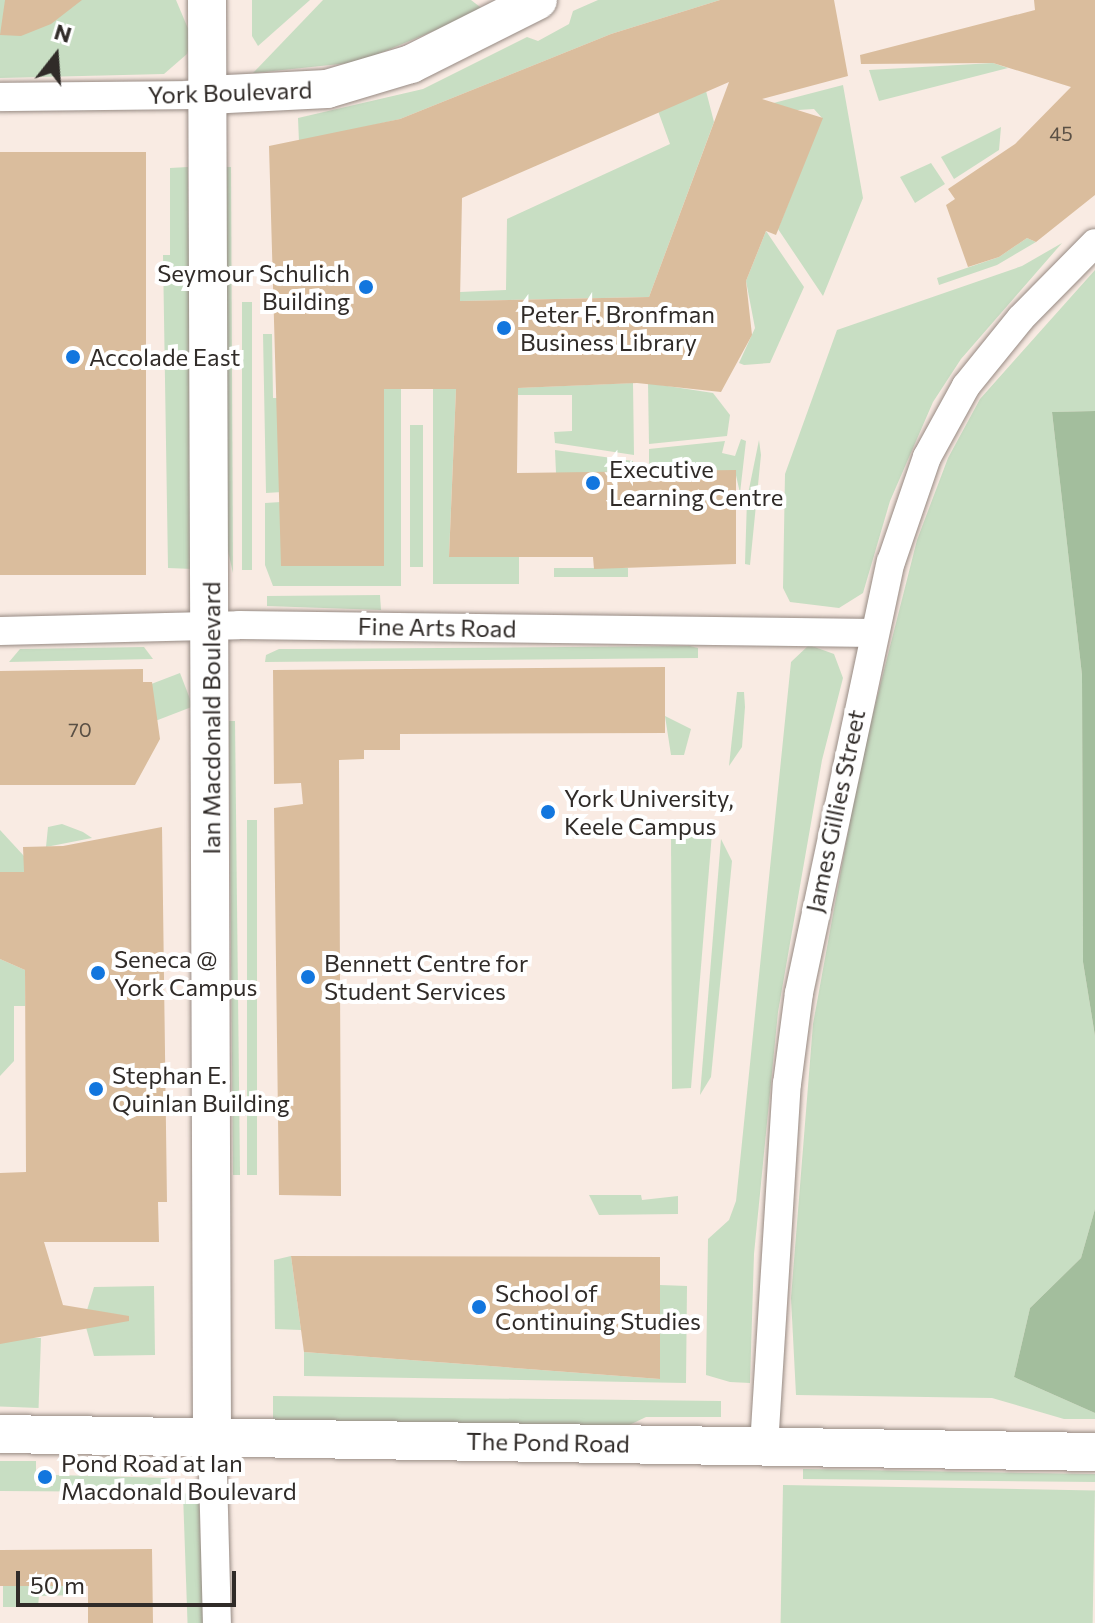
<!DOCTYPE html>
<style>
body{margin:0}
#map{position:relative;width:1095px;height:1623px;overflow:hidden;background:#f9ebe3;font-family:Commissioner,sans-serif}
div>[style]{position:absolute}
.green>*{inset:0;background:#c8dec3;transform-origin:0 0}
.forest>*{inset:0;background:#a3be9d}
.building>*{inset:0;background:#dabd9d;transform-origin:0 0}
.roads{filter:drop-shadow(0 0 2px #968a83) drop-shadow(0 0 2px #968a83)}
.street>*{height:28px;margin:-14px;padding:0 14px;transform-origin:14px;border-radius:14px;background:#fff}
.secondary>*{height:38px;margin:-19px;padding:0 19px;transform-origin:19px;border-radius:19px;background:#fff}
.dots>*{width:22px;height:22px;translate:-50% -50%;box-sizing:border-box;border:4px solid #fff;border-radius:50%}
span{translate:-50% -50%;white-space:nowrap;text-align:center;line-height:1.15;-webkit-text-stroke:8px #fff;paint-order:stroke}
.number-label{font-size:20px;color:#5a5045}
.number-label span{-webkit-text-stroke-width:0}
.street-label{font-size:24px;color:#302b28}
.poi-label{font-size:24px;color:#302b28}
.right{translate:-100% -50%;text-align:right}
.left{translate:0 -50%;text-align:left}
.north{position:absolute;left:16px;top:16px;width:80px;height:80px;-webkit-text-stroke:6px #fff;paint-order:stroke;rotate:17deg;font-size:22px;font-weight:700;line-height:32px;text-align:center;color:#302b28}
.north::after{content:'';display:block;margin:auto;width:28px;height:36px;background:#302b28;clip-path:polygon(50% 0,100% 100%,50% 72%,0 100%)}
.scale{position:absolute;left:16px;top:1571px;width:220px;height:36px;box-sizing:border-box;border:4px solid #302b28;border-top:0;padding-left:10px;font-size:24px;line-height:28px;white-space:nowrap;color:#302b28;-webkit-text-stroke:6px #fff;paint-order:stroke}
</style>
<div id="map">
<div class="green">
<i style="clip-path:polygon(0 0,176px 0,192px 38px,187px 54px,164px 74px,0 78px)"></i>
<i style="clip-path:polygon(252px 0,310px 0,258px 46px,252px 36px)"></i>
<i style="clip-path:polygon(323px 0,471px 0,484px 10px,359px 62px,253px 73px)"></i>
<i style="clip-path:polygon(598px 0,720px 0,611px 34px,400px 119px,299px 142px,298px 118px,423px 89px,527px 37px,538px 41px,569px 24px,573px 11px)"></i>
<i style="clip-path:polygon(993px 63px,1008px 68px,879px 101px,869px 70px)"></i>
<i style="clip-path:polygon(843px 85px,863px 198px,823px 296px,778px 229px,822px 118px,814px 109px,731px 114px)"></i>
<i style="clip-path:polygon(706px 91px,714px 122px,649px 297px,460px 301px,460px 292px,506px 290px,507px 219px,670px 144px,658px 111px)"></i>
<i style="clip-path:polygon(1001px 127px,999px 150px,954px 179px,941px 157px)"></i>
<i style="clip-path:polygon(931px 163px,945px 184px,915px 203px,900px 177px)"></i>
<i style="clip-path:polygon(188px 167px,193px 569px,168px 568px,163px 255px,170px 255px,170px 168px)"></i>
<i style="clip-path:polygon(224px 167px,231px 167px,233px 573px,228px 551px)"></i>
<i style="clip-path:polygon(766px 231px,804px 287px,770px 363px,744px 365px,739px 363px,755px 328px,746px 281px)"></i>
<i style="clip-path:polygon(1027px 238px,1036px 242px,997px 265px,939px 285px,937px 278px,999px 257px)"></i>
<i style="clip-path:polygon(1062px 243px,961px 359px,933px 402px,890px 501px,863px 593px,839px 608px,790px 602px,783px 588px,785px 474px,837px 330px,1022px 266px)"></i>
<i style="clip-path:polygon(1095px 270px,1095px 411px,1052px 412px,1082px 675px,1083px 962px,1095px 1036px,1095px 1209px,1081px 1258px,1030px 1308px,1014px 1377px,1095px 1413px,1095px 1419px,1064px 1419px,992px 1398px,796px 1395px,791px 1298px,813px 1024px,861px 761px,917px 540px,948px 458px,980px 399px)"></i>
<i style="left:242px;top:302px;width:10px;height:268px"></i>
<i style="clip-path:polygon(263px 334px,272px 334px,273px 398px,280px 398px,282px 492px,266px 493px)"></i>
<i style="clip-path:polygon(633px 383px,634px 455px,555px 443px,554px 432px,572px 431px,572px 395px,518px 395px,517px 388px)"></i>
<i style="clip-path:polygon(648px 383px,713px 393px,730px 415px,727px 436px,649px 444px)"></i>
<i style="clip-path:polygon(384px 389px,401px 389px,401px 586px,273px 586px,265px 565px,265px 503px,281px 502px,281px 566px,384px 566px)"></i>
<i style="clip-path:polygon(433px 389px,456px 389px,449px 556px,519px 557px,519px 584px,433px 584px)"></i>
<i style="left:423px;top:425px;width:142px;height:13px;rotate:90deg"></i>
<i style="clip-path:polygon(741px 439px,746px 441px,740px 493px,735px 471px,649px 475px,649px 449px,725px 441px,722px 453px,735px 456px)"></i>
<i style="clip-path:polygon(759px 440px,761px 455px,750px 565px,745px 564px,747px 499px)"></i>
<i style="clip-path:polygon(555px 450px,633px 461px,634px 474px,556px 473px)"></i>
<i style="left:628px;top:568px;width:9px;height:74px;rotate:90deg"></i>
<i style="clip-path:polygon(380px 595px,381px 610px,267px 606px,267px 596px)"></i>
<i style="clip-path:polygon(809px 645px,834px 654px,843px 678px,822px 760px,778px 1012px,754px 1254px,750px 1383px,730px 1382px,706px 1375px,708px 1239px,729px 1220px,736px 1201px,791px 662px)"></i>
<i style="clip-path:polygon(690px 646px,698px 648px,698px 658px,265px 662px,266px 655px,279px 649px,301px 649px)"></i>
<i style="clip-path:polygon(144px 647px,153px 659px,9px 662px,20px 649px)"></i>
<i style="left:180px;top:673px;width:36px;height:566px;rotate:69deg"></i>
<i style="clip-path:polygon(737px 692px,744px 692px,745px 707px,742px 747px,729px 766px)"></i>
<i style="clip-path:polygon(665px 716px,691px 729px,684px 755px,671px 755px)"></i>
<i style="clip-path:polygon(229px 721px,235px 721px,240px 1175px,233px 1175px)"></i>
<i style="left:247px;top:820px;width:10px;height:355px"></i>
<i style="clip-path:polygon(62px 824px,83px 832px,92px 838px,46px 847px,48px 827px)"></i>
<i style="clip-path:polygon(0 830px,24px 856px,24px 872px,0 872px)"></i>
<i style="clip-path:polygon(671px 832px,712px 833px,691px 1088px,672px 1089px)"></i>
<i style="clip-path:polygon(721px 839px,732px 861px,711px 1077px,700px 1095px)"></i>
<i style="clip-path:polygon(0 959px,25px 970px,25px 1006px,14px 1006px,14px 1061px,0 1076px)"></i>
<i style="clip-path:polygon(589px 1195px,641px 1195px,642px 1200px,678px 1196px,678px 1214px,599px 1215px)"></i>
<i style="clip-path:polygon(291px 1256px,301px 1330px,275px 1329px,274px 1260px)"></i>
<i style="clip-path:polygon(660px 1285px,687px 1286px,686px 1383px,304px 1376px,304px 1352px,660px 1379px)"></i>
<i style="clip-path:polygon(154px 1286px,155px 1355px,94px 1356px,84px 1320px,94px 1287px)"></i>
<i style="left:41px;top:1338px;width:70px;height:41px;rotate:92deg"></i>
<i style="clip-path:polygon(273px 1396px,721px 1401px,721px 1417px,646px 1417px,621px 1429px,285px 1423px,273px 1419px)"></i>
<i style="clip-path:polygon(0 1461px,36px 1461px,36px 1486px,53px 1486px,54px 1475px,171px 1478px,151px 1492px,0 1491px)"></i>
<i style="clip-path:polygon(803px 1469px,1095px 1474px,1095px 1482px,803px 1479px)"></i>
<i style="left:783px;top:1485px;width:312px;height:138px;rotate:1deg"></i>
<i style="left:199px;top:1493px;width:130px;height:16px;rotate:88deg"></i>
<i style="clip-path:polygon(3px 1586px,77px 1586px,77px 1595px,39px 1596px,38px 1607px,3px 1607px)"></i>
</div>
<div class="forest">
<i style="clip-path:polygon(1095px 411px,1095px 1036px,1083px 962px,1082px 675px,1052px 412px)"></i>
<i style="clip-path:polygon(1095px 1209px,1095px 1413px,1014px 1377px,1030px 1308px,1081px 1258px)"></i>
</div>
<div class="building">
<i style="clip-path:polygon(5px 0,82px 0,51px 24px,21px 36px,0 35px)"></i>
<i style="clip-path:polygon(evenodd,720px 0,834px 0,848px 76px,762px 99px,823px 118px,776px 235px,766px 231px,746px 281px,752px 335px,721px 392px,637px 383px,518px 388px,517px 473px,736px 470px,736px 564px,594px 569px,593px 557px,449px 557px,456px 389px,384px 389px,384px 566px,281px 566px,269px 146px,400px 119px,611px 34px,720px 0,729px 82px,649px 297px,460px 301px,462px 198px,729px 82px)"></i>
<i style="clip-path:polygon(1034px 0,1095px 0,1095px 195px,1036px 242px,1027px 238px,999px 257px,968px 267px,946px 205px,955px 199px,948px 189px,1015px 144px,1071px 87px,993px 63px,861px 64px,860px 55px,1035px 10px)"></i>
<i style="left:0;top:152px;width:146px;height:423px"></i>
<i style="clip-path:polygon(665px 667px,665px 733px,400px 734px,400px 750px,364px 750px,364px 759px,339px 760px,341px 1196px,279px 1195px,274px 808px,303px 804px,301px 783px,274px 784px,273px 670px)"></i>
<i style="clip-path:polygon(143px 669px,143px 682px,152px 682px,160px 739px,135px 785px,0 785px,0 671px)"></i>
<i style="clip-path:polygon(162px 827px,167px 1202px,158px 1202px,159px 1242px,44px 1242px,63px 1305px,129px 1316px,129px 1321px,0 1344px,0 1173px,26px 1172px,25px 970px,0 959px,0 872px,24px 872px,23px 847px,63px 846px)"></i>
<i style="clip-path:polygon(291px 1256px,660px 1257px,660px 1379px,304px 1352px)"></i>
<i style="clip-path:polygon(152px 1549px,153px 1623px,88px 1623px,88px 1586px,0 1586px,0 1550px)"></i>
</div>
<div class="roads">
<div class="street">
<i style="left:0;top:97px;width:208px;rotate:-0.6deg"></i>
<i style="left:0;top:631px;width:239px;rotate:-1.4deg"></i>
<i style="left:239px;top:625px;width:636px;rotate:0.72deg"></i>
<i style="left:212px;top:1435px;width:188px;rotate:88.5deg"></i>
<i style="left:764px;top:1446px;width:363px;rotate:-86.4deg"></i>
<i style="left:787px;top:1084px;width:92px;rotate:-82.5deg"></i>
<i style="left:799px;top:993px;width:441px;rotate:-78deg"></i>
<i style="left:891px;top:562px;width:111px;rotate:-71.1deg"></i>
<i style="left:927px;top:457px;width:81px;rotate:-61.2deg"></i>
<i style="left:966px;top:386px;width:87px;rotate:-51deg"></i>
<i style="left:1021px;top:318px;width:105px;rotate:-45.4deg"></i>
</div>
<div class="secondary">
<i style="left:207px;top:0;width:1435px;rotate:89.8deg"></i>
<i style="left:208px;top:95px;width:119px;rotate:-2.9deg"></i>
<i style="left:327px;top:89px;width:88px;rotate:-16.6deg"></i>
<i style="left:411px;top:64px;width:142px;rotate:-26.7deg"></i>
<i style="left:0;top:1434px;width:1095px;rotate:0.94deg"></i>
</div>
</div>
<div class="dots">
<i style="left:366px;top:287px;background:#1276de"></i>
<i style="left:504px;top:328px;background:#1276de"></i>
<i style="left:73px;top:357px;background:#1276de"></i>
<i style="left:593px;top:483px;background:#1276de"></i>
<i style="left:548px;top:812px;background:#1276de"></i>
<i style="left:98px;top:973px;background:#1276de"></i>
<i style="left:308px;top:977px;background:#1276de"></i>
<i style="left:96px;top:1089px;background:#1276de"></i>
<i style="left:479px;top:1307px;background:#1276de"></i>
<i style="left:45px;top:1477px;background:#1276de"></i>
</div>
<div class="number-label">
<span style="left:1061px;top:133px">45</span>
<span style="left:80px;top:729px">70</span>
</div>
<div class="street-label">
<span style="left:230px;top:92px;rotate:-2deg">York Boulevard</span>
<span style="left:437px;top:627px;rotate:1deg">Fine Arts Road</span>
<span style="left:211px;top:718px;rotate:-90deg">Ian Macdonald Boulevard</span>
<span style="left:835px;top:811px;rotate:-78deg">James Gillies Street</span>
<span style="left:548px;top:1442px;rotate:1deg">The Pond Road</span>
</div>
<div class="poi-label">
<span class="right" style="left:350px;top:287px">Seymour Schulich<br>Building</span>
<span class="left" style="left:520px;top:328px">Peter F. Bronfman<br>Business Library</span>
<span class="left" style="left:89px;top:357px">Accolade East</span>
<span class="left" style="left:609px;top:483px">Executive<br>Learning Centre</span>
<span class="left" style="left:564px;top:812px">York University,<br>Keele Campus</span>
<span class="left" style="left:114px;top:973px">Seneca @<br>York Campus</span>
<span class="left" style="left:324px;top:977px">Bennett Centre for<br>Student Services</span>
<span class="left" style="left:112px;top:1089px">Stephan E.<br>Quinlan Building</span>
<span class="left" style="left:495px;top:1307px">School of<br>Continuing Studies</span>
<span class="left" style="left:61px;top:1477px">Pond Road at Ian<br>Macdonald Boulevard</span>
</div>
<div class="north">N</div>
<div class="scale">50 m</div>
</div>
